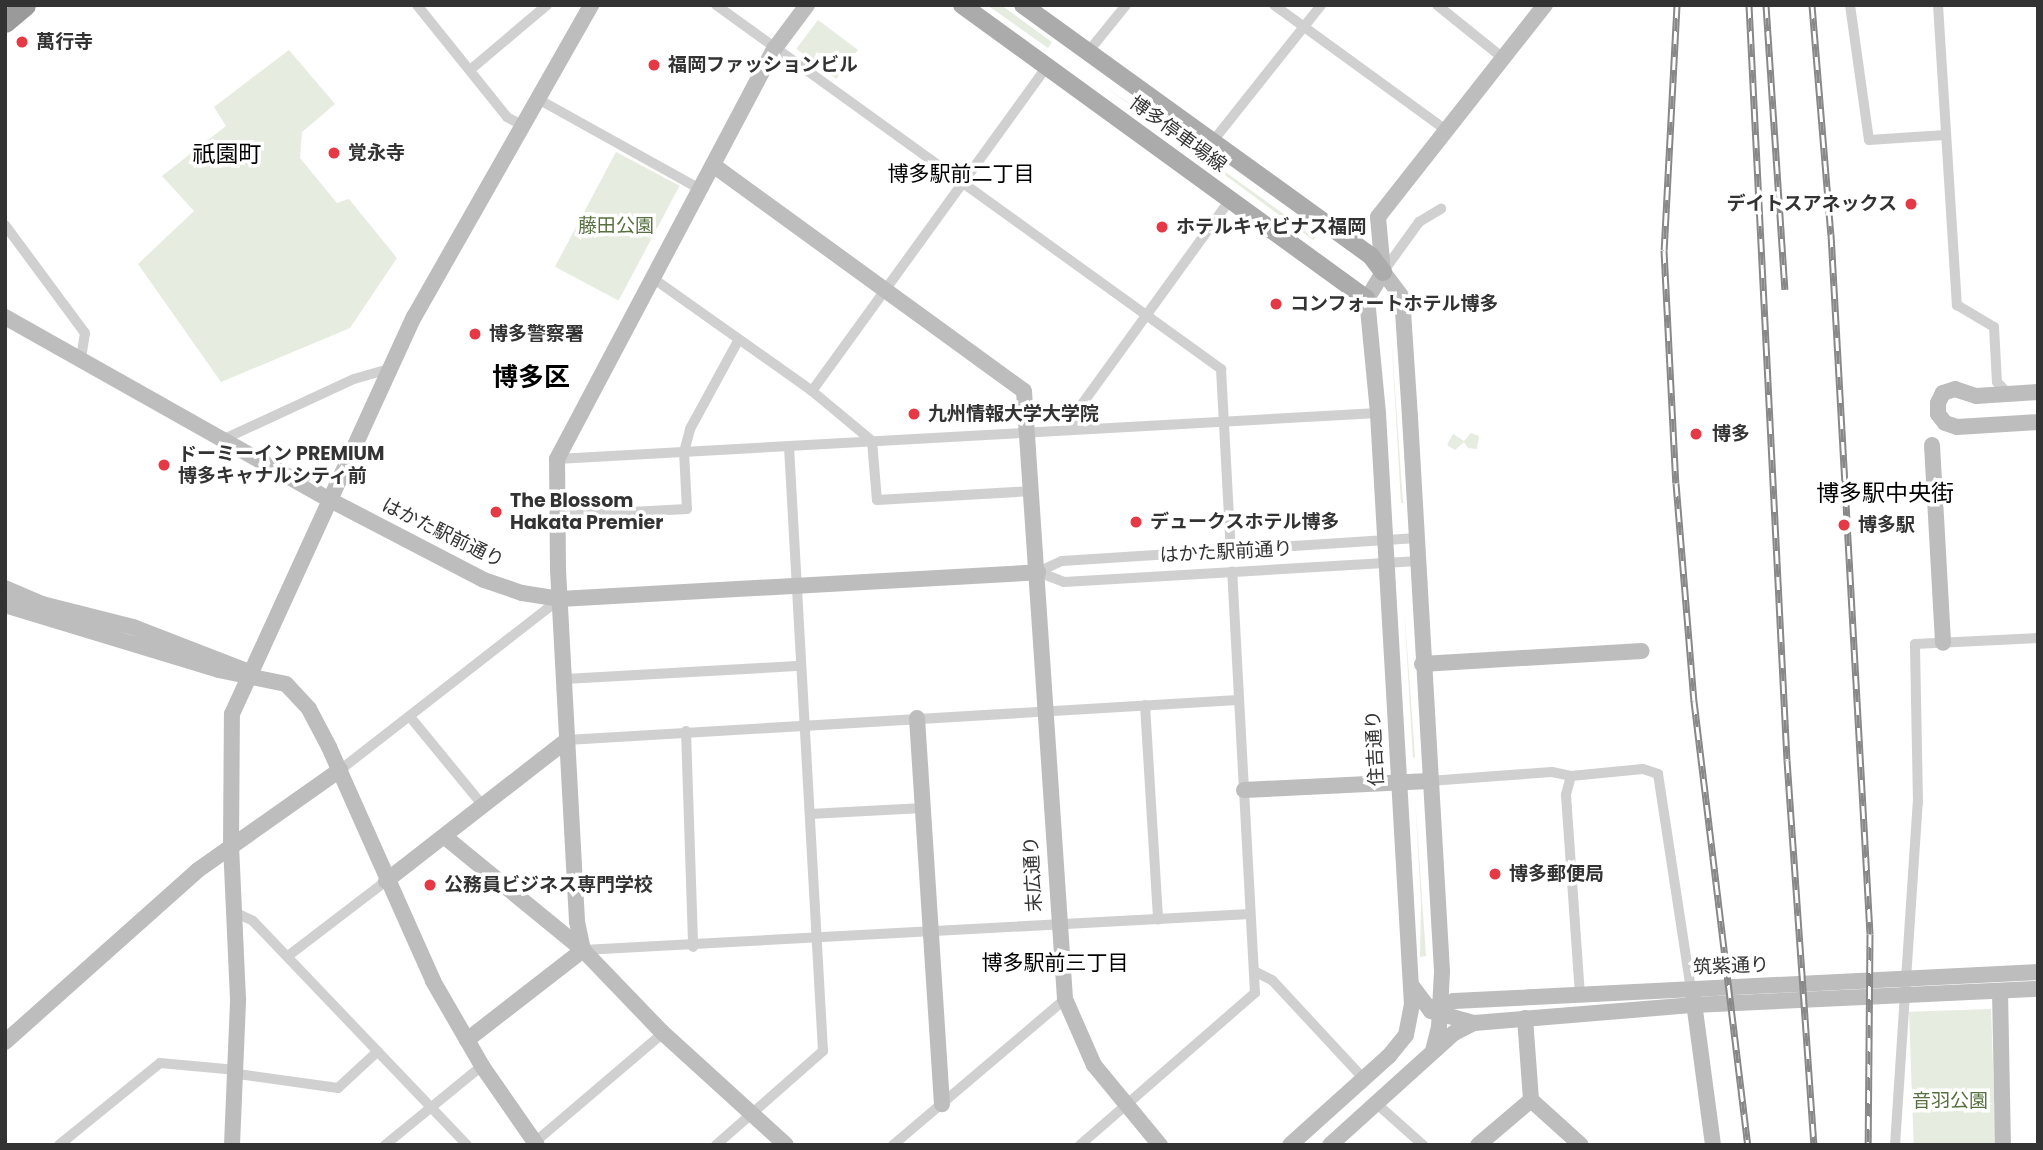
<!DOCTYPE html>
<meta charset="utf-8">
<style>
body{margin:0}
#map{position:relative;width:2043px;height:1150px;overflow:hidden;background:#fff;font-family:Poppins,"Noto Sans JP",sans-serif}
div>[style]{position:absolute}
.green>*{inset:0;background:#e6ecdf;transform-origin:0 0}
.street>*{height:10px;margin:-5px;padding:0 5px;transform-origin:5px;border-radius:5px;background:#d0d0d0}
.secondary>*{height:16px;margin:-8px;padding:0 8px;transform-origin:8px;border-radius:8px;background:#bdbdbd}
.primary>*{height:18px;margin:-9px;padding:0 9px;transform-origin:9px;border-radius:9px;background:#ababab}
.highway>*{height:21px;margin:-10.5px;padding:0 10.5px;transform-origin:10.5px;border-radius:10.5px;background:#9a9a9a}
.rail>*{height:7px;margin-top:-3.5px;transform-origin:0;background:repeating-linear-gradient(90deg,#fff 0 13px,#888 0 26px);box-sizing:border-box;border-block:2px solid #888}
.dots>*{width:19px;height:19px;translate:-50% -50%;box-sizing:border-box;border:4px solid #fff;border-radius:50%}
span{translate:-50% -50%;white-space:nowrap;text-align:center;line-height:1.15;-webkit-text-stroke:7px #fff;paint-order:stroke}
.poi-label{font-size:19px;color:#333;font-weight:700}
.left{translate:0 -50%;text-align:left}
.right{translate:-100% -50%;text-align:right}
.street-label{font-size:19px;color:#333}
.park-label{font-size:19px;color:#56703f}
.neighbourhood-label{font-size:21px;color:#000}
.quarter-label{font-size:23px;color:#000}
.district-label{font-size:26px;color:#000;font-weight:700}
.frame{position:absolute;inset:0;border:7px solid #333;pointer-events:none}
</style>
<div id="map">
<div class="green">
<i style="clip-path:polygon(987px 5px,1001px 5px,1052px 42px,1048px 48px)"></i>
<i style="left:818px;top:20px;width:50px;height:36px;rotate:37deg"></i>
<i style="clip-path:polygon(289px 50px,335px 104px,302px 132px,300px 158px,337px 203px,349px 199px,397px 258px,350px 328px,221px 382px,138px 264px,194px 211px,162px 176px,226px 126px,214px 107px)"></i>
<i style="clip-path:polygon(1099px 82px,1316px 237px,1313px 240px)"></i>
<i style="left:616px;top:152px;width:72px;height:130px;rotate:28deg"></i>
<i style="clip-path:polygon(1391px 332px,1403px 503px,1401px 503px)"></i>
<i style="clip-path:polygon(1471px 433px,1479px 436px,1477px 449px,1468px 448px,1464px 442px,1455px 450px,1447px 445px,1453px 434px,1464px 441px)"></i>
<i style="clip-path:polygon(1404px 606px,1415px 757px,1413px 758px)"></i>
<i style="clip-path:polygon(1415px 797px,1426px 956px,1420px 957px,1421px 903px)"></i>
<i style="left:1991px;top:1009px;width:136px;height:82px;rotate:88deg"></i>
</div>
<div class="street">
<i style="left:417px;top:5px;width:144px;rotate:51.2deg"></i>
<i style="left:507px;top:117px;width:18px;rotate:29deg"></i>
<i style="left:716px;top:5px;width:623px;rotate:35.78deg"></i>
<i style="left:1221px;top:369px;width:182px;rotate:86.9deg"></i>
<i style="left:1274px;top:5px;width:213px;rotate:36deg"></i>
<i style="left:1437px;top:5px;width:85px;rotate:38.8deg"></i>
<i style="left:1850px;top:5px;width:136px;rotate:82deg"></i>
<i style="left:1869px;top:140px;width:76px;rotate:-3.8deg"></i>
<i style="left:1938px;top:5px;width:301px;rotate:86.4deg"></i>
<i style="left:1957px;top:305px;width:43px;rotate:30.7deg"></i>
<i style="left:1994px;top:327px;width:55px;rotate:86.9deg"></i>
<i style="left:1997px;top:382px;width:16px;rotate:47deg"></i>
<i style="left:1088px;top:52px;width:60px;rotate:-51deg"></i>
<i style="left:470px;top:70px;width:101px;rotate:-40.2deg"></i>
<i style="left:538px;top:99px;width:185px;rotate:29.1deg"></i>
<i style="left:1213px;top:141px;width:174px;rotate:-51.5deg"></i>
<i style="left:5px;top:225px;width:134px;rotate:53.5deg"></i>
<i style="left:85px;top:333px;width:24px;rotate:99deg"></i>
<i style="left:1383px;top:272px;width:62px;rotate:-54.2deg"></i>
<i style="left:1419px;top:222px;width:26px;rotate:-31deg"></i>
<i style="left:654px;top:279px;width:194px;rotate:35.3deg"></i>
<i style="left:812px;top:391px;width:78px;rotate:39.8deg"></i>
<i style="left:872px;top:441px;width:59px;rotate:85.2deg"></i>
<i style="left:877px;top:500px;width:155px;rotate:-3.3deg"></i>
<i style="left:812px;top:391px;width:401px;rotate:-54.1deg"></i>
<i style="left:1078px;top:429px;width:18px;rotate:-93deg"></i>
<i style="left:1077px;top:411px;width:263px;rotate:-54.1deg"></i>
<i style="left:224px;top:439px;width:143px;rotate:-24.8deg"></i>
<i style="left:354px;top:379px;width:37px;rotate:-16deg"></i>
<i style="left:557px;top:459px;width:822px;rotate:-3.21deg"></i>
<i style="left:557px;top:516px;width:130px;rotate:-3.1deg"></i>
<i style="left:687px;top:509px;width:57px;rotate:-93deg"></i>
<i style="left:684px;top:452px;width:24px;rotate:-75deg"></i>
<i style="left:690px;top:429px;width:102px;rotate:-61.4deg"></i>
<i style="left:1038px;top:572px;width:28px;rotate:21deg"></i>
<i style="left:1064px;top:582px;width:355px;rotate:-3.4deg"></i>
<i style="left:1038px;top:572px;width:26px;rotate:-25deg"></i>
<i style="left:1062px;top:561px;width:356px;rotate:-3.7deg"></i>
<i style="left:565px;top:679px;width:236px;rotate:-3.2deg"></i>
<i style="left:1145px;top:705px;width:215px;rotate:86.5deg"></i>
<i style="left:411px;top:718px;width:115px;rotate:50.6deg"></i>
<i style="left:686px;top:731px;width:216px;rotate:88.1deg"></i>
<i style="left:567px;top:740px;width:672px;rotate:-3.41deg"></i>
<i style="left:340px;top:770px;width:279px;rotate:-37.9deg"></i>
<i style="left:1571px;top:776px;width:20px;rotate:105deg"></i>
<i style="left:1566px;top:795px;width:199px;rotate:86deg"></i>
<i style="left:1429px;top:781px;width:123px;rotate:-4.2deg"></i>
<i style="left:1552px;top:772px;width:19px;rotate:12deg"></i>
<i style="left:1571px;top:776px;width:72px;rotate:-5.6deg"></i>
<i style="left:1643px;top:769px;width:16px;rotate:18deg"></i>
<i style="left:1658px;top:774px;width:218px;rotate:81.3deg"></i>
<i style="left:810px;top:814px;width:113px;rotate:-3deg"></i>
<i style="left:232px;top:911px;width:23px;rotate:25deg"></i>
<i style="left:253px;top:921px;width:310px;rotate:46.3deg"></i>
<i style="left:583px;top:950px;width:668px;rotate:-3.09deg"></i>
<i style="left:288px;top:956px;width:123px;rotate:-37.4deg"></i>
<i style="left:1256px;top:972px;width:18px;rotate:27deg"></i>
<i style="left:1272px;top:980px;width:137px;rotate:47.1deg"></i>
<i style="left:238px;top:1074px;width:101px;rotate:8deg"></i>
<i style="left:338px;top:1088px;width:54px;rotate:-42.8deg"></i>
<i style="left:1377px;top:1104px;width:62px;rotate:41.7deg"></i>
<i style="left:535px;top:1142px;width:168px;rotate:-40.4deg"></i>
<i style="left:59px;top:1145px;width:130px;rotate:-39.1deg"></i>
<i style="left:160px;top:1063px;width:77px;rotate:5.2deg"></i>
<i style="left:385px;top:1145px;width:125px;rotate:-39.2deg"></i>
<i style="left:716px;top:1145px;width:142px;rotate:-41.3deg"></i>
<i style="left:823px;top:1051px;width:606px;rotate:-93.22deg"></i>
<i style="left:893px;top:1145px;width:226px;rotate:-40.3deg"></i>
<i style="left:1080px;top:1145px;width:232px;rotate:-41deg"></i>
<i style="left:1255px;top:993px;width:422px;rotate:-93.1deg"></i>
<i style="left:1895px;top:1145px;width:343px;rotate:-86.2deg"></i>
<i style="left:1918px;top:803px;width:159px;rotate:-91.1deg"></i>
<i style="left:1915px;top:644px;width:123px;rotate:-2.8deg"></i>
</div>
<div class="secondary">
<i style="left:713px;top:165px;width:384px;rotate:36deg"></i>
<i style="left:1024px;top:391px;width:609px;rotate:86.14deg"></i>
<i style="left:1065px;top:999px;width:72px;rotate:66.3deg"></i>
<i style="left:1094px;top:1065px;width:104px;rotate:50.5deg"></i>
<i style="left:5px;top:317px;width:375px;rotate:29.4deg"></i>
<i style="left:332px;top:501px;width:171px;rotate:27.5deg"></i>
<i style="left:484px;top:580px;width:40px;rotate:18.9deg"></i>
<i style="left:522px;top:593px;width:38px;rotate:9deg"></i>
<i style="left:560px;top:599px;width:479px;rotate:-3.2deg"></i>
<i style="left:2038px;top:392px;width:62px;rotate:176.3deg"></i>
<i style="left:1976px;top:396px;width:22px;rotate:-162deg"></i>
<i style="left:1955px;top:389px;width:13px;rotate:162deg"></i>
<i style="left:1943px;top:393px;width:11px;rotate:117deg"></i>
<i style="left:1938px;top:403px;width:11px;rotate:90deg"></i>
<i style="left:1938px;top:414px;width:11px;rotate:52deg"></i>
<i style="left:1945px;top:423px;width:13px;rotate:18deg"></i>
<i style="left:1957px;top:427px;width:81px;rotate:-3.5deg"></i>
<i style="left:1932px;top:445px;width:198px;rotate:86.8deg"></i>
<i style="left:5px;top:588px;width:40px;rotate:23.4deg"></i>
<i style="left:42px;top:604px;width:94px;rotate:14.2deg"></i>
<i style="left:133px;top:627px;width:119px;rotate:21.2deg"></i>
<i style="left:5px;top:605px;width:224px;rotate:16.9deg"></i>
<i style="left:219px;top:670px;width:68px;rotate:11.8deg"></i>
<i style="left:286px;top:684px;width:34px;rotate:47deg"></i>
<i style="left:309px;top:709px;width:43px;rotate:62.2deg"></i>
<i style="left:329px;top:747px;width:256px;rotate:66deg"></i>
<i style="left:433px;top:981px;width:98px;rotate:60deg"></i>
<i style="left:482px;top:1066px;width:96px;rotate:55.2deg"></i>
<i style="left:1422px;top:664px;width:220px;rotate:-3.4deg"></i>
<i style="left:917px;top:718px;width:387px;rotate:86.3deg"></i>
<i style="left:1244px;top:790px;width:185px;rotate:-2.8deg"></i>
<i style="left:445px;top:837px;width:178px;rotate:39.3deg"></i>
<i style="left:583px;top:950px;width:115px;rotate:46.1deg"></i>
<i style="left:663px;top:1033px;width:166px;rotate:42.3deg"></i>
<i style="left:386px;top:881px;width:229px;rotate:-37.9deg"></i>
<i style="left:1412px;top:986px;width:31px;rotate:53deg"></i>
<i style="left:1431px;top:1011px;width:45px;rotate:15.6deg"></i>
<i style="left:1474px;top:1023px;width:221px;rotate:-4.7deg"></i>
<i style="left:1694px;top:1005px;width:344px;rotate:-2.7deg"></i>
<i style="left:2000px;top:991px;width:154px;rotate:88.9deg"></i>
<i style="left:1693px;top:995px;width:151px;rotate:82.4deg"></i>
<i style="left:1431px;top:1008px;width:24px;rotate:-17deg"></i>
<i style="left:1454px;top:1001px;width:585px;rotate:-2.84deg"></i>
<i style="left:1525px;top:1018px;width:82px;rotate:85.8deg"></i>
<i style="left:1531px;top:1100px;width:67px;rotate:42deg"></i>
<i style="left:467px;top:1040px;width:147px;rotate:-37.8deg"></i>
<i style="left:583px;top:950px;width:30px;rotate:-102deg"></i>
<i style="left:577px;top:921px;width:352px;rotate:-93.1deg"></i>
<i style="left:558px;top:570px;width:111px;rotate:-90.5deg"></i>
<i style="left:557px;top:459px;width:465px;rotate:-62.1deg"></i>
<i style="left:775px;top:48px;width:54px;rotate:-53.3deg"></i>
<i style="left:5px;top:1042px;width:259px;rotate:-41.7deg"></i>
<i style="left:198px;top:870px;width:174px;rotate:-35.2deg"></i>
<i style="left:1433px;top:1051px;width:25px;rotate:-76deg"></i>
<i style="left:1439px;top:1027px;width:56px;rotate:-86.9deg"></i>
<i style="left:1442px;top:971px;width:555px;rotate:-93.31deg"></i>
<i style="left:1410px;top:417px;width:120px;rotate:-93.8deg"></i>
<i style="left:1402px;top:297px;width:31px;rotate:-127deg"></i>
<i style="left:1383px;top:272px;width:55px;rotate:-95.2deg"></i>
<i style="left:1378px;top:217px;width:270px;rotate:-51.8deg"></i>
<i style="left:232px;top:1145px;width:146px;rotate:-87.6deg"></i>
<i style="left:238px;top:999px;width:152px;rotate:-92.6deg"></i>
<i style="left:231px;top:847px;width:133px;rotate:-89.6deg"></i>
<i style="left:232px;top:714px;width:437px;rotate:-65.4deg"></i>
<i style="left:414px;top:317px;width:359px;rotate:-60.4deg"></i>
<i style="left:1290px;top:1145px;width:133px;rotate:-42deg"></i>
<i style="left:1389px;top:1056px;width:27px;rotate:-51deg"></i>
<i style="left:1406px;top:1035px;width:31px;rotate:-79deg"></i>
<i style="left:1412px;top:1005px;width:593px;rotate:-93.29deg"></i>
<i style="left:1378px;top:413px;width:115px;rotate:-95.5deg"></i>
<i style="left:1367px;top:299px;width:31px;rotate:-59deg"></i>
<i style="left:1330px;top:1145px;width:167px;rotate:-42.1deg"></i>
<i style="left:1454px;top:1033px;width:22px;rotate:-27deg"></i>
<i style="left:1478px;top:1145px;width:70px;rotate:-40.3deg"></i>
</div>
<div class="primary">
<i style="left:962px;top:5px;width:500px;rotate:35.98deg"></i>
<i style="left:1023px;top:5px;width:429px;rotate:35.8deg"></i>
<i style="left:1371px;top:256px;width:20px;rotate:53deg"></i>
</div>
<div class="highway">
<i style="left:5px;top:22px;width:26px;rotate:-40deg"></i>
</div>
<div class="rail">
<i style="left:1677px;top:5px;width:245px;rotate:93deg"></i>
<i style="left:1664px;top:250px;width:233px;rotate:87.1deg"></i>
<i style="left:1676px;top:483px;width:219px;rotate:85.3deg"></i>
<i style="left:1694px;top:701px;width:447px;rotate:83.1deg"></i>
<i style="left:1749px;top:5px;width:756px;rotate:87.12deg"></i>
<i style="left:1787px;top:760px;width:386px;rotate:86deg"></i>
<i style="left:1766px;top:5px;width:285px;rotate:86.2deg"></i>
<i style="left:1812px;top:5px;width:230px;rotate:85.3deg"></i>
<i style="left:1831px;top:234px;width:701px;rotate:86.81deg"></i>
<i style="left:1870px;top:934px;width:211px;rotate:90.5deg"></i>
</div>
<div class="dots">
<i style="left:22px;top:42px;background:#e63946"></i>
<i style="left:654px;top:65px;background:#e63946"></i>
<i style="left:334px;top:153px;background:#e63946"></i>
<i style="left:1911px;top:204px;background:#e63946"></i>
<i style="left:1162px;top:227px;background:#e63946"></i>
<i style="left:1276px;top:304px;background:#e63946"></i>
<i style="left:475px;top:334px;background:#e63946"></i>
<i style="left:914px;top:414px;background:#e63946"></i>
<i style="left:1696px;top:434px;background:#e63946"></i>
<i style="left:164px;top:465px;background:#e63946"></i>
<i style="left:496px;top:512px;background:#e63946"></i>
<i style="left:1136px;top:522px;background:#e63946"></i>
<i style="left:1844px;top:525px;background:#e63946"></i>
<i style="left:1495px;top:874px;background:#e63946"></i>
<i style="left:430px;top:885px;background:#e63946"></i>
</div>
<div class="poi-label">
<span class="left" style="left:36px;top:42px">萬行寺</span>
<span class="left" style="left:668px;top:65px">福岡ファッションビル</span>
<span class="left" style="left:348px;top:153px">覚永寺</span>
<span class="right" style="left:1897px;top:204px">デイトスアネックス</span>
<span class="left" style="left:1176px;top:227px">ホテルキャビナス福岡</span>
<span class="left" style="left:1290px;top:304px">コンフォートホテル博多</span>
<span class="left" style="left:489px;top:334px">博多警察署</span>
<span class="left" style="left:928px;top:414px">九州情報大学大学院</span>
<span class="left" style="left:1712px;top:434px">博多</span>
<span class="left" style="left:178px;top:465px">ドーミーイン PREMIUM<br>博多キャナルシティ前</span>
<span class="left" style="left:510px;top:512px">The Blossom<br>Hakata Premier</span>
<span class="left" style="left:1150px;top:522px">デュークスホテル博多</span>
<span class="left" style="left:1858px;top:525px">博多駅</span>
<span class="left" style="left:1509px;top:874px">博多郵便局</span>
<span class="left" style="left:444px;top:885px">公務員ビジネス専門学校</span>
</div>
<div class="street-label">
<span style="left:1178px;top:134px;rotate:36deg">博多停車場線</span>
<span style="left:443px;top:533px;rotate:26deg">はかた駅前通り</span>
<span style="left:1226px;top:552px;rotate:-3deg">はかた駅前通り</span>
<span style="left:1375px;top:748px;rotate:-93deg">住吉通り</span>
<span style="left:1033px;top:874px;rotate:-93deg">末広通り</span>
<span style="left:1731px;top:966px;rotate:-2deg">筑紫通り</span>
</div>
<div class="park-label">
<span style="left:616px;top:226px">藤田公園</span>
<span style="left:1950px;top:1101px">音羽公園</span>
</div>
<div class="neighbourhood-label">
<span style="left:961px;top:174px">博多駅前二丁目</span>
<span style="left:1055px;top:963px">博多駅前三丁目</span>
</div>
<div class="quarter-label">
<span style="left:227px;top:154px">祇園町</span>
<span style="left:1885px;top:493px">博多駅中央街</span>
</div>
<div class="district-label">
<span style="left:531px;top:378px">博多区</span>
</div>
<div class="frame"></div>
</div>
